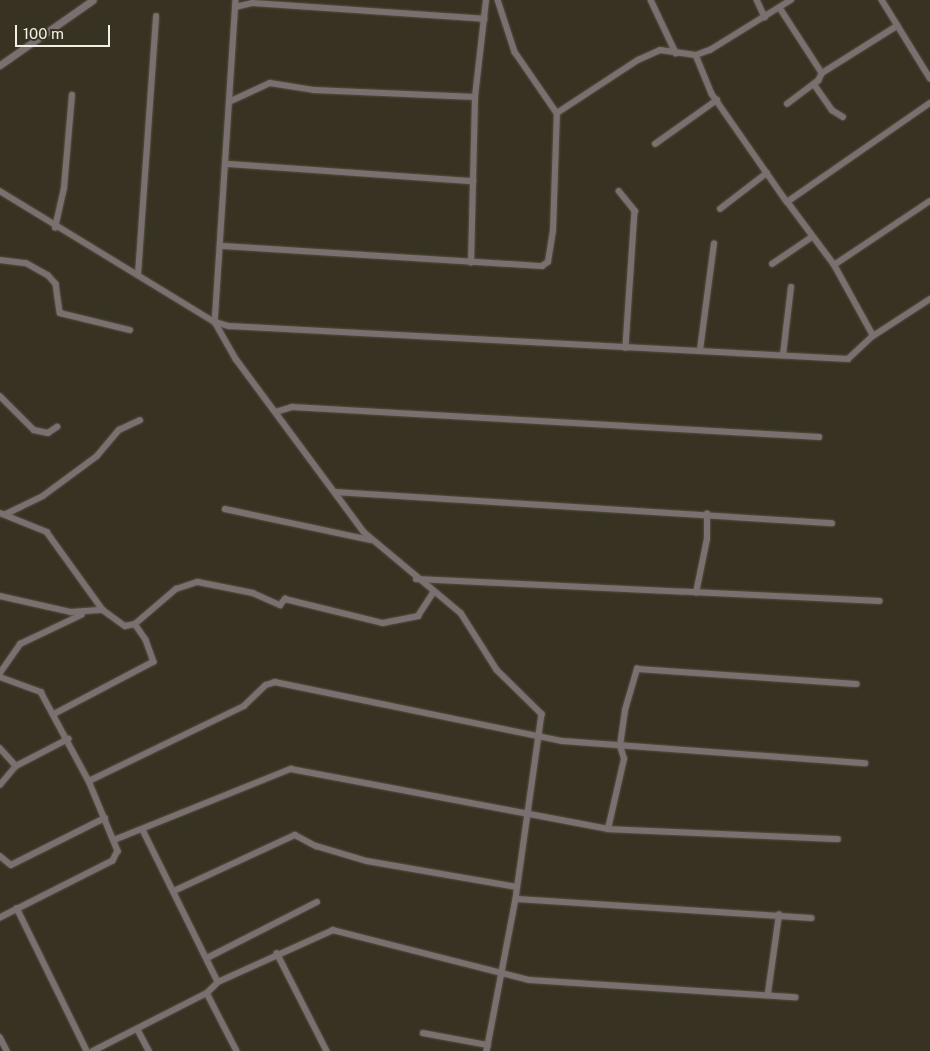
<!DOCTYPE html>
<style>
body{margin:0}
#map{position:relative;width:930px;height:1051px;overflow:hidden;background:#373222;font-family:"Public Sans",sans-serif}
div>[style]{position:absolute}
.roads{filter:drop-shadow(0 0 1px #555041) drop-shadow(0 0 1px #555041)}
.minor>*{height:5.5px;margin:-2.75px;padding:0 2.75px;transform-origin:2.75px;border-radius:2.75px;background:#7a7070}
.tertiary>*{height:7px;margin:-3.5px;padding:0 3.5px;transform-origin:3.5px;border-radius:3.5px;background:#7a7070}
span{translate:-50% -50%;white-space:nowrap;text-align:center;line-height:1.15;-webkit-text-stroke:5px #373222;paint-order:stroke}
.scale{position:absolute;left:15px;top:25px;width:95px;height:22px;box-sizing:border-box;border:2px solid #f1eee4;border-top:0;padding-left:6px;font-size:15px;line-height:18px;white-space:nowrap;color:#f1eee4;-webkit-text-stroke:4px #373222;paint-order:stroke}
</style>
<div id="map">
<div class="roads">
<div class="minor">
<i style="left:236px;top:0;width:323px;rotate:93.7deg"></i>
<i style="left:215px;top:322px;width:43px;rotate:60.4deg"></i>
<i style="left:236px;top:359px;width:215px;rotate:53.5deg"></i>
<i style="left:364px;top:532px;width:126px;rotate:39.9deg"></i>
<i style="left:461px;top:613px;width:67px;rotate:57.7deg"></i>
<i style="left:497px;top:670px;width:63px;rotate:44.4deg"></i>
<i style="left:542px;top:714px;width:187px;rotate:98deg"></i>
<i style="left:516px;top:899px;width:155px;rotate:100.8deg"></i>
<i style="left:498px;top:0;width:55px;rotate:71.9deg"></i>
<i style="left:515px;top:52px;width:74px;rotate:55.5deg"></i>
<i style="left:557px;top:113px;width:97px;rotate:-33.2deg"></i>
<i style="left:638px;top:60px;width:24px;rotate:-24deg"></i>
<i style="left:660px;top:50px;width:36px;rotate:8deg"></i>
<i style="left:696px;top:55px;width:15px;rotate:-20deg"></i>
<i style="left:710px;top:50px;width:95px;rotate:-31.7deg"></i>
<i style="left:651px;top:0;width:59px;rotate:64.7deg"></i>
<i style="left:757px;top:0;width:19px;rotate:65deg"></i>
<i style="left:882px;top:0;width:92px;rotate:58.4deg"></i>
<i style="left:235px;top:7px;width:17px;rotate:-13deg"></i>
<i style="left:252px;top:3px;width:233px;rotate:3.9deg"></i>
<i style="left:780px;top:8px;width:77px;rotate:57.1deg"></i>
<i style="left:822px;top:73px;width:89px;rotate:-32.1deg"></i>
<i style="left:696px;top:55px;width:42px;rotate:67.7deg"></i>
<i style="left:712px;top:94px;width:131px;rotate:55.2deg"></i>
<i style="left:814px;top:84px;width:32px;rotate:55deg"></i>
<i style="left:832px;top:110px;width:13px;rotate:32deg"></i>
<i style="left:231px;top:101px;width:43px;rotate:-24.8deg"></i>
<i style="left:270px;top:83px;width:45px;rotate:9deg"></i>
<i style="left:314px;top:90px;width:161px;rotate:2.5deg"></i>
<i style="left:787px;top:104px;width:39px;rotate:-37deg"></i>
<i style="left:818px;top:81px;width:9px;rotate:-63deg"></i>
<i style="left:655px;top:144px;width:76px;rotate:-35.4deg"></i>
<i style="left:228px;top:164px;width:246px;rotate:4deg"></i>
<i style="left:0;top:191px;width:252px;rotate:31.4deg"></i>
<i style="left:215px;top:322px;width:15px;rotate:16deg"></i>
<i style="left:229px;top:326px;width:620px;rotate:3.05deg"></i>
<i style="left:848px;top:359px;width:34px;rotate:-43deg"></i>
<i style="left:873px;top:336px;width:68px;rotate:-33deg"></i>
<i style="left:619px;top:191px;width:26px;rotate:51deg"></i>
<i style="left:635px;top:211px;width:137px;rotate:93.8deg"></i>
<i style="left:720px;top:209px;width:59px;rotate:-37.5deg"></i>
<i style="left:55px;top:228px;width:41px;rotate:-77.3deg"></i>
<i style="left:64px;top:188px;width:93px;rotate:-85.1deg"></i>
<i style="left:223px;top:246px;width:320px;rotate:3.6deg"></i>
<i style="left:542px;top:266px;width:7px;rotate:-34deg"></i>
<i style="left:548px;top:262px;width:31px;rotate:-81deg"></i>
<i style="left:553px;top:231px;width:118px;rotate:-88.1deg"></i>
<i style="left:0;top:260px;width:26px;rotate:7deg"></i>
<i style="left:26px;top:263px;width:25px;rotate:29deg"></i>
<i style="left:48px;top:275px;width:12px;rotate:48deg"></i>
<i style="left:56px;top:284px;width:29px;rotate:82deg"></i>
<i style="left:60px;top:313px;width:72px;rotate:13.7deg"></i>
<i style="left:471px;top:263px;width:166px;rotate:-88.6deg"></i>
<i style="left:475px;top:97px;width:98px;rotate:-83.5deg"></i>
<i style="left:772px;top:264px;width:48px;rotate:-34deg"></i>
<i style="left:834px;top:265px;width:79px;rotate:-126.7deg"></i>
<i style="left:787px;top:202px;width:174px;rotate:-34.7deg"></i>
<i style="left:138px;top:275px;width:259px;rotate:-86deg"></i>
<i style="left:873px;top:336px;width:81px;rotate:-118.8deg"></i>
<i style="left:834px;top:265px;width:115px;rotate:-33.7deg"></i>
<i style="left:700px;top:350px;width:107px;rotate:-82.5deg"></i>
<i style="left:783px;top:355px;width:68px;rotate:-83.3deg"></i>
<i style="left:0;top:396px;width:48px;rotate:45deg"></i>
<i style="left:34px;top:430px;width:14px;rotate:12deg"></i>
<i style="left:48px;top:433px;width:11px;rotate:-34deg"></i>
<i style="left:276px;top:412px;width:17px;rotate:-17deg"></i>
<i style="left:292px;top:407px;width:528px;rotate:3.26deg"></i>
<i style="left:335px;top:492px;width:498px;rotate:3.6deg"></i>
<i style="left:225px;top:509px;width:149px;rotate:12deg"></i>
<i style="left:0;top:513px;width:51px;rotate:22deg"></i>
<i style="left:47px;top:532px;width:96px;rotate:54.3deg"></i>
<i style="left:6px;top:514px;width:41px;rotate:-25.9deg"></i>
<i style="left:43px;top:496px;width:67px;rotate:-36.5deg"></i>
<i style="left:97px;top:456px;width:34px;rotate:-50deg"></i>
<i style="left:119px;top:430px;width:23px;rotate:-25deg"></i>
<i style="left:416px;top:579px;width:464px;rotate:2.7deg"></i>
<i style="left:696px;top:593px;width:55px;rotate:-78.5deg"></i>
<i style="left:707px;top:539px;width:25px;rotate:-90deg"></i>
<i style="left:0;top:596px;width:73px;rotate:12.7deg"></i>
<i style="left:71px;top:612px;width:32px;rotate:-4deg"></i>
<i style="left:103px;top:610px;width:27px;rotate:36deg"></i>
<i style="left:125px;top:626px;width:10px;rotate:-11deg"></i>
<i style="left:135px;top:624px;width:19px;rotate:55deg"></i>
<i style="left:146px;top:640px;width:23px;rotate:70deg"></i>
<i style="left:154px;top:662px;width:112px;rotate:152.3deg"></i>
<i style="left:135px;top:624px;width:54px;rotate:-40.5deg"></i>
<i style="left:176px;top:589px;width:23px;rotate:-18deg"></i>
<i style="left:198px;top:582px;width:56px;rotate:11.3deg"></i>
<i style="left:253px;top:593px;width:30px;rotate:24deg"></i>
<i style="left:280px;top:605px;width:8px;rotate:-50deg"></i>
<i style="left:285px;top:599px;width:101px;rotate:13.8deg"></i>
<i style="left:383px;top:623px;width:36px;rotate:-11deg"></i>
<i style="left:418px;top:616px;width:27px;rotate:-57deg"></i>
<i style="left:0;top:673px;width:35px;rotate:-55deg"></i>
<i style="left:20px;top:644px;width:68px;rotate:-25.4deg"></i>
<i style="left:0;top:677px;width:44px;rotate:20.1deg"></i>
<i style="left:41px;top:692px;width:101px;rotate:61.7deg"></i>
<i style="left:89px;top:781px;width:76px;rotate:67.5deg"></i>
<i style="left:118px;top:851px;width:11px;rotate:117deg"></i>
<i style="left:113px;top:861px;width:127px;rotate:153.2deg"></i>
<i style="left:0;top:748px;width:24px;rotate:48deg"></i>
<i style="left:89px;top:781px;width:172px;rotate:-25.8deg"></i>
<i style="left:244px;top:706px;width:30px;rotate:-44deg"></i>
<i style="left:266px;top:685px;width:9px;rotate:-18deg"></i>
<i style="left:275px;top:682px;width:293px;rotate:11.6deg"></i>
<i style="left:562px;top:741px;width:304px;rotate:4.2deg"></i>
<i style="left:0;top:785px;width:25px;rotate:-50deg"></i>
<i style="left:16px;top:766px;width:59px;rotate:-27.4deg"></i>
<i style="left:608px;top:829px;width:72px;rotate:-77.1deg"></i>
<i style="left:624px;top:759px;width:14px;rotate:-107deg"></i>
<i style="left:620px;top:746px;width:36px;rotate:-82deg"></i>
<i style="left:625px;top:710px;width:43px;rotate:-73.7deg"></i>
<i style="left:637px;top:669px;width:220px;rotate:3.9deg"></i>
<i style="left:143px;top:830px;width:169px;rotate:63.7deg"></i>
<i style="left:114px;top:840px;width:191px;rotate:-21.9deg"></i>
<i style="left:291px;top:769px;width:323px;rotate:10.7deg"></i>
<i style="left:608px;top:829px;width:230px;rotate:2.5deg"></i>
<i style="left:0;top:856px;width:14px;rotate:39deg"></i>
<i style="left:11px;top:865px;width:105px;rotate:-26.6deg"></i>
<i style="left:176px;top:890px;width:131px;rotate:-24.8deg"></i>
<i style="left:295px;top:835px;width:24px;rotate:28deg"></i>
<i style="left:316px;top:846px;width:53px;rotate:16.4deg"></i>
<i style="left:367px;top:861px;width:152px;rotate:9.8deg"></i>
<i style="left:516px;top:899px;width:296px;rotate:3.7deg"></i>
<i style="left:17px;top:908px;width:159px;rotate:63.9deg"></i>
<i style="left:277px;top:953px;width:110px;rotate:63deg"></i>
<i style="left:209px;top:957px;width:121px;rotate:-27deg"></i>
<i style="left:207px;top:993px;width:65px;rotate:62.7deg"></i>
<i style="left:768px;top:993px;width:79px;rotate:-82deg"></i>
<i style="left:138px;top:1030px;width:24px;rotate:62deg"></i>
<i style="left:423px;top:1033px;width:66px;rotate:10.5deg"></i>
<i style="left:0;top:1037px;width:16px;rotate:63deg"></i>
<i style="left:93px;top:1051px;width:128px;rotate:-27deg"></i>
<i style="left:207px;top:993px;width:16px;rotate:-45deg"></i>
<i style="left:218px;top:982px;width:126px;rotate:-24.3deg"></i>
<i style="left:333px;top:930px;width:202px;rotate:14.3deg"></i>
<i style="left:529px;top:980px;width:267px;rotate:3.7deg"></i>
</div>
<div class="tertiary">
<i style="left:0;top:65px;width:113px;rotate:-35deg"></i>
</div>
</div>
<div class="scale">100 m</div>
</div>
